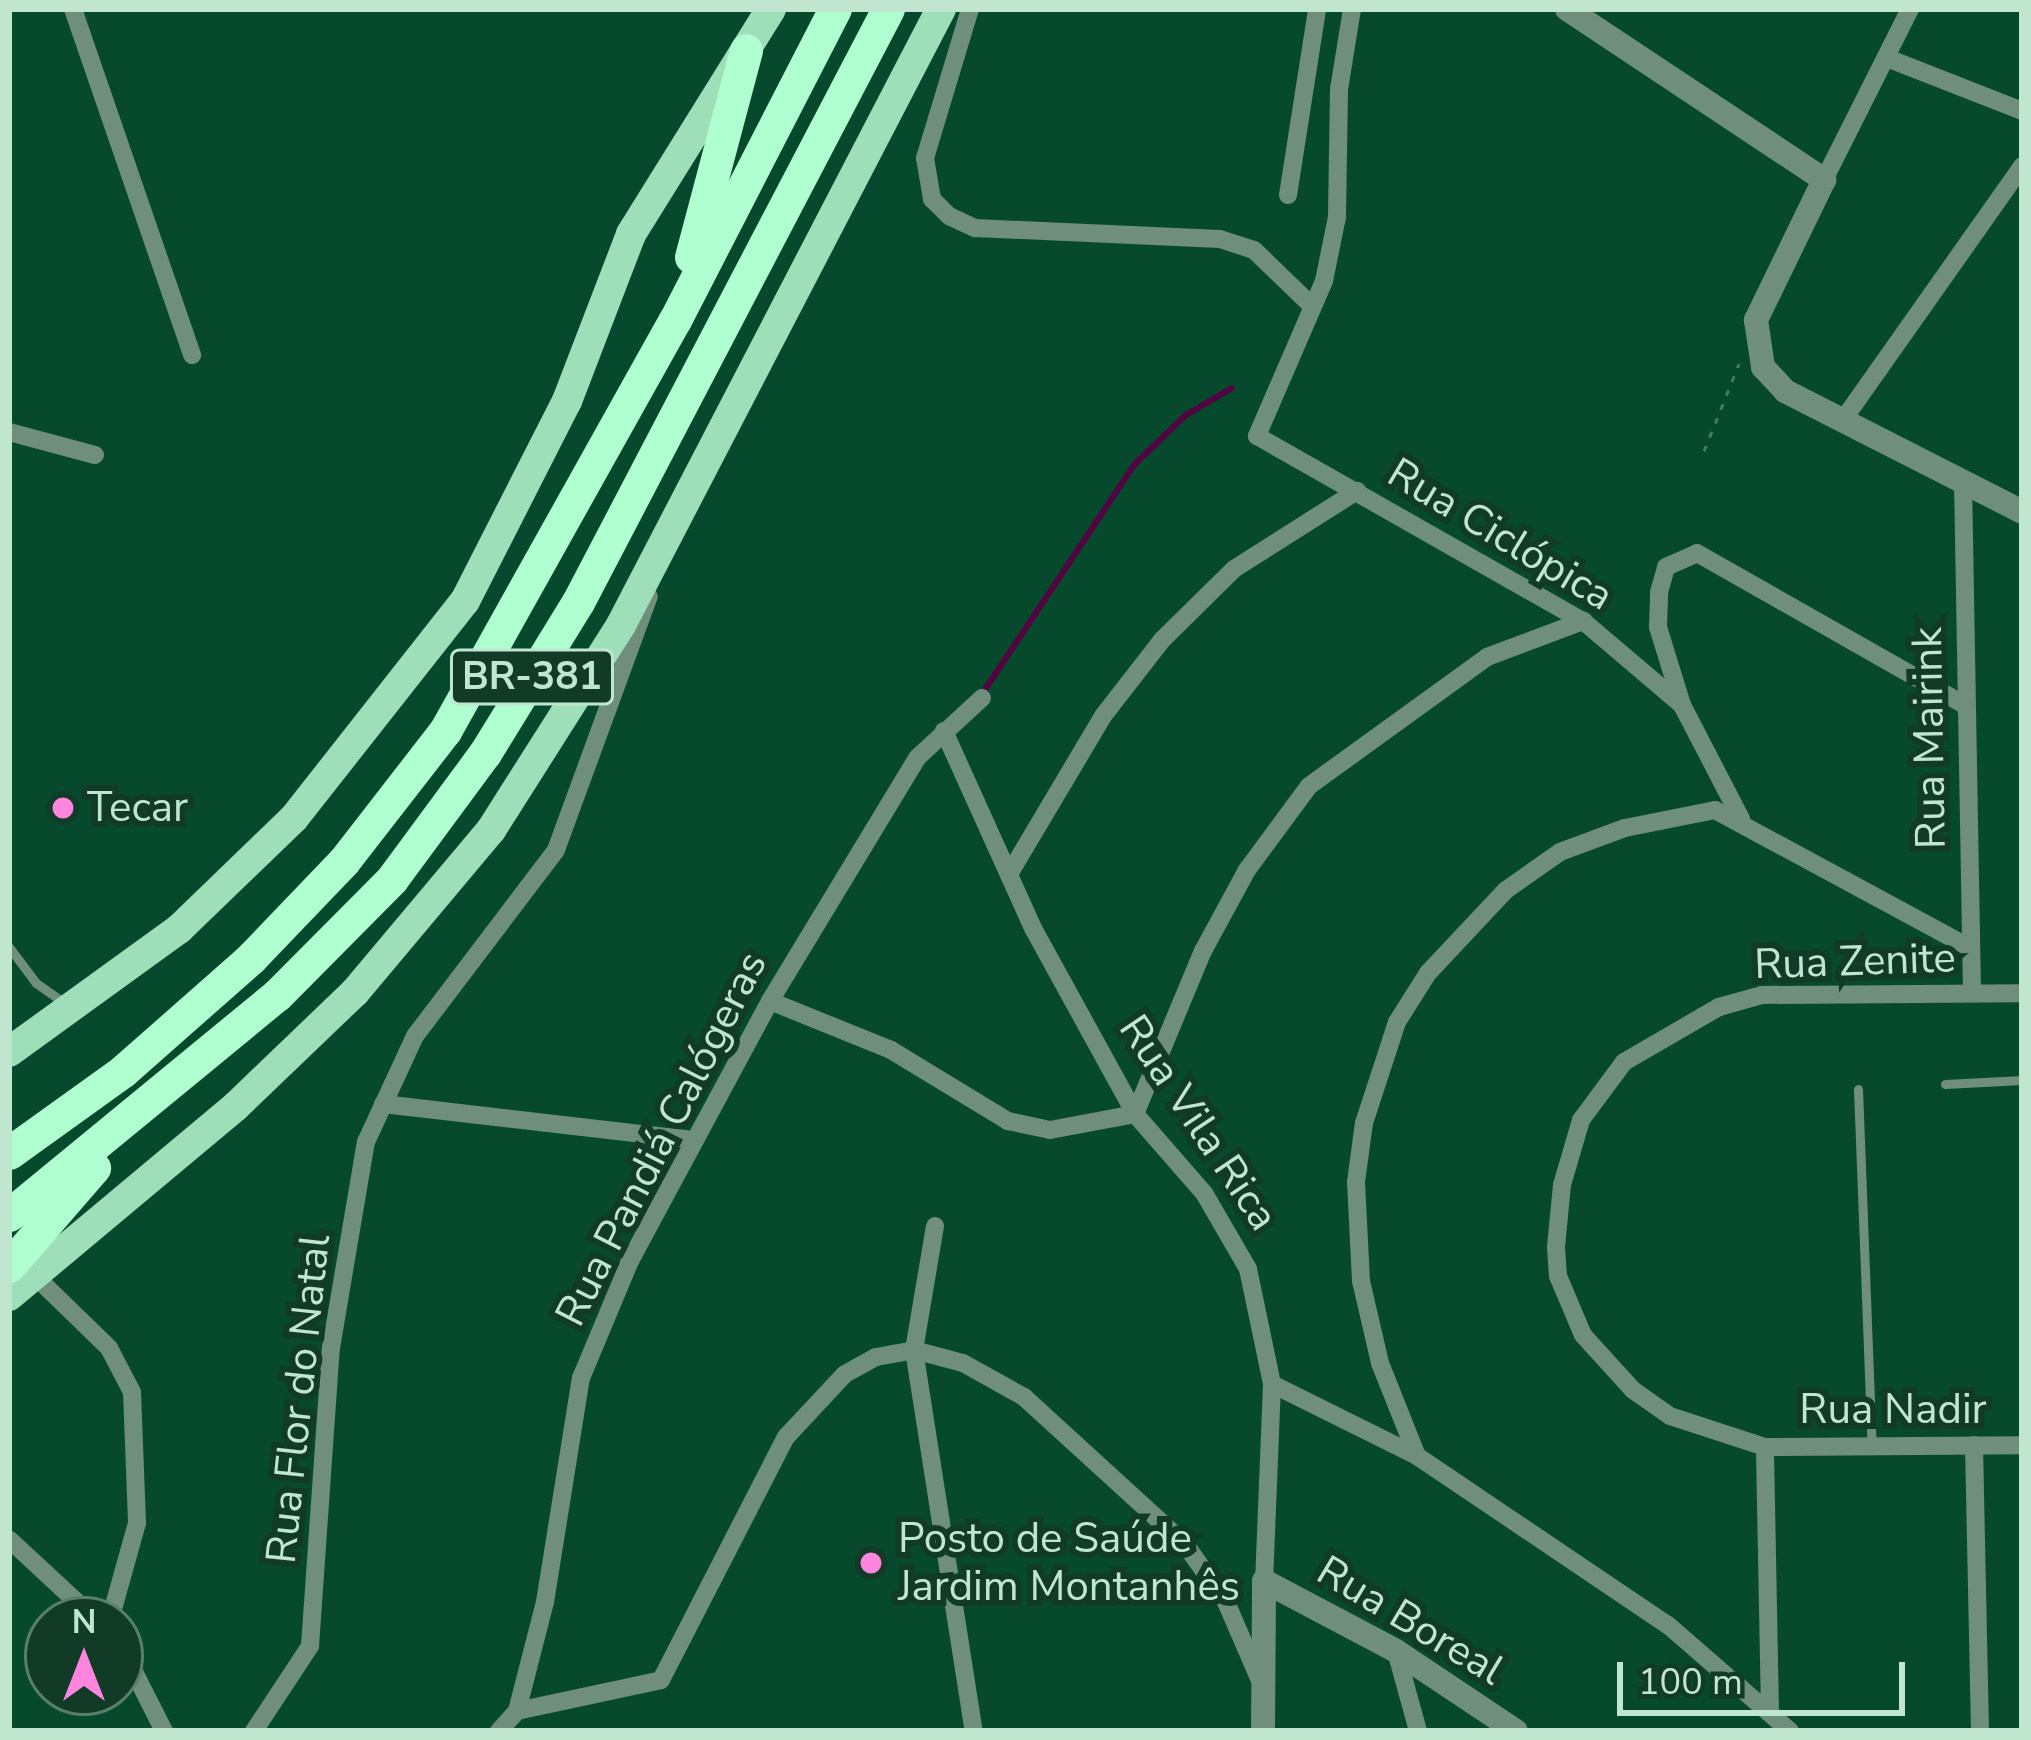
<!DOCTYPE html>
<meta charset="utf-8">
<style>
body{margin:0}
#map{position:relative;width:2031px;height:1740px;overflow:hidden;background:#07492c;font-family:"Nunito Sans",sans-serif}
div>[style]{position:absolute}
.stream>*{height:6px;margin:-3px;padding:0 3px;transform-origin:3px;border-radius:3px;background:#510342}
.path>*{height:3px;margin-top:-1.5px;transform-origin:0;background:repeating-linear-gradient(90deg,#427b60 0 6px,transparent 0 15px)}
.service>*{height:9px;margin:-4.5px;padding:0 4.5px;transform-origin:4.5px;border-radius:4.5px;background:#6f8e7c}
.minor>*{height:18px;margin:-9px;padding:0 9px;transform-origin:9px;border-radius:9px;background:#6f8e7c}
.tertiary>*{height:24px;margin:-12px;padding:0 12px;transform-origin:12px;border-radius:12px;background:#6f8e7c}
.primary>*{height:30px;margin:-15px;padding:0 15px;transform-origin:15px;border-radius:15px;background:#9edfb9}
.motorway>*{height:33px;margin:-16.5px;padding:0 16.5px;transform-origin:16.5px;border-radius:16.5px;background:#b0ffd1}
.dots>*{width:33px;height:33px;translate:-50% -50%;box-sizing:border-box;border:6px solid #123b27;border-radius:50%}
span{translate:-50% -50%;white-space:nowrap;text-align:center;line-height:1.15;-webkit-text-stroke:12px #123b27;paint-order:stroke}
.shield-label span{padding:3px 9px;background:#123b27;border:3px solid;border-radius:9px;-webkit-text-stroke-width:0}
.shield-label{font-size:39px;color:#c1e6cf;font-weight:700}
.street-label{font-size:42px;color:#c1e6cf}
.poi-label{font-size:42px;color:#c1e6cf}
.left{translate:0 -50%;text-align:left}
.frame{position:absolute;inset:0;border:12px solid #c1e6cf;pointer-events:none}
.north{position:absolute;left:24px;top:1596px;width:120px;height:120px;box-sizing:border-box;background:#123b27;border:3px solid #587f6a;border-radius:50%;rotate:0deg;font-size:33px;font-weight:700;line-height:48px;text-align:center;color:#c1e6cf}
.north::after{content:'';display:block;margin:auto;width:42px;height:54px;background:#ff85df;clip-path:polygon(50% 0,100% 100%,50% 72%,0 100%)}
.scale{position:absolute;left:1617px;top:1662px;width:288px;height:54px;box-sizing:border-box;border:6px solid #c1e6cf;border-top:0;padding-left:15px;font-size:36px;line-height:42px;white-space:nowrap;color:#c1e6cf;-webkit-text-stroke:9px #123b27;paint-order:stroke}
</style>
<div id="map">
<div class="stream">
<i style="left:986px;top:688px;width:269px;rotate:-56.4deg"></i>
<i style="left:1135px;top:464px;width:71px;rotate:-43.9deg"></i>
<i style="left:1186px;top:415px;width:53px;rotate:-30.4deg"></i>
</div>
<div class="path">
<i style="left:1704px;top:451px;width:94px;rotate:-68.1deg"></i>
</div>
<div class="service">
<i style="left:9px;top:947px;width:45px;rotate:53.1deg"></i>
<i style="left:36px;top:983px;width:37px;rotate:35deg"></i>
<i style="left:1945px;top:1084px;width:77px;rotate:-3deg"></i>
<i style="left:1858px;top:1089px;width:357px;rotate:87.8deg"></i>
</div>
<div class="minor">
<i style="left:73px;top:9px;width:366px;rotate:71deg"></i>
<i style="left:970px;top:9px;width:156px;rotate:106.8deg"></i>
<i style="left:925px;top:158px;width:42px;rotate:80.3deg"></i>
<i style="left:932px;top:199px;width:24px;rotate:45deg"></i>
<i style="left:949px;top:216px;width:29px;rotate:25deg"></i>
<i style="left:975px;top:228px;width:245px;rotate:2.6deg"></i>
<i style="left:1220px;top:239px;width:36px;rotate:18deg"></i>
<i style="left:1254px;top:250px;width:81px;rotate:44deg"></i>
<i style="left:1352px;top:9px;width:81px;rotate:99.2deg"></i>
<i style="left:1339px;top:89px;width:128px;rotate:90.9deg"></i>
<i style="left:1337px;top:217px;width:65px;rotate:101.5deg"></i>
<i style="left:1324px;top:281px;width:169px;rotate:113.4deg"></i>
<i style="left:1257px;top:436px;width:375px;rotate:29.6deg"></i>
<i style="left:1583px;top:621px;width:130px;rotate:40.3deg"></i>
<i style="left:1682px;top:705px;width:128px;rotate:62.6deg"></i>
<i style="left:1887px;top:58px;width:145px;rotate:21.4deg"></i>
<i style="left:1824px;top:180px;width:191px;rotate:-63.3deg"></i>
<i style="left:1288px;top:195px;width:188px;rotate:-81.1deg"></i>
<i style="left:1843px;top:420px;width:311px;rotate:-54.8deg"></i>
<i style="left:9px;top:432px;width:89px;rotate:15deg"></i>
<i style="left:1963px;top:481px;width:512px;rotate:88.99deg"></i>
<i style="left:1682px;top:705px;width:82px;rotate:-107.1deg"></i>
<i style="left:1658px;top:627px;width:35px;rotate:-88deg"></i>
<i style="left:1659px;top:592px;width:26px;rotate:-74deg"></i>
<i style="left:1666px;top:567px;width:34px;rotate:-24deg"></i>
<i style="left:1697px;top:553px;width:308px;rotate:29.6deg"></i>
<i style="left:944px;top:731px;width:218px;rotate:65.7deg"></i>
<i style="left:1034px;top:930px;width:210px;rotate:61.2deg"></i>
<i style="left:1135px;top:1114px;width:105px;rotate:48.9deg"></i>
<i style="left:1204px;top:1193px;width:88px;rotate:59.9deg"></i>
<i style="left:1248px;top:1269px;width:117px;rotate:78.2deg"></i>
<i style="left:1272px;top:1384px;width:197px;rotate:92.3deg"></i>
<i style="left:1011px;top:871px;width:180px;rotate:-59.3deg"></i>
<i style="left:1103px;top:716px;width:96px;rotate:-52.2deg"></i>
<i style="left:1162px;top:640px;width:101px;rotate:-44.6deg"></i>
<i style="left:1234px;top:569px;width:146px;rotate:-32.4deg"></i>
<i style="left:770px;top:1001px;width:131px;rotate:22deg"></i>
<i style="left:891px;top:1050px;width:137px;rotate:31.3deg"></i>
<i style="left:1008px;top:1121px;width:43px;rotate:12.1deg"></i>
<i style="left:1050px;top:1130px;width:86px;rotate:-10.7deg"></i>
<i style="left:1135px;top:1114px;width:177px;rotate:-67.4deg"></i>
<i style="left:1203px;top:951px;width:92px;rotate:-61.5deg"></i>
<i style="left:1247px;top:870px;width:104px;rotate:-53.6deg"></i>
<i style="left:1309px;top:786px;width:220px;rotate:-35.9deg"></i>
<i style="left:1487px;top:657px;width:103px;rotate:-20.6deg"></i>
<i style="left:383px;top:1104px;width:314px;rotate:6.6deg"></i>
<i style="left:935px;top:1226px;width:126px;rotate:99.6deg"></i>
<i style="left:914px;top:1350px;width:386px;rotate:81.1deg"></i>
<i style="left:35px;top:1276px;width:103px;rotate:44.2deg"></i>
<i style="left:109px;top:1348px;width:50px;rotate:62.4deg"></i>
<i style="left:132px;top:1392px;width:131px;rotate:87.8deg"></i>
<i style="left:137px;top:1523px;width:101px;rotate:105.6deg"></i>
<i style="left:1272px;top:1384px;width:162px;rotate:26.4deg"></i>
<i style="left:1417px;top:1456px;width:303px;rotate:34deg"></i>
<i style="left:1668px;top:1625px;width:162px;rotate:41deg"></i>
<i style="left:1974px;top:1445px;width:286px;rotate:88.8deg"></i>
<i style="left:1765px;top:1447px;width:257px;rotate:-0.4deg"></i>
<i style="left:1417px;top:1456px;width:100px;rotate:-111.7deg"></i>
<i style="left:1380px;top:1363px;width:84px;rotate:-103deg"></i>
<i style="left:1361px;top:1281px;width:99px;rotate:-92.9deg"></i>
<i style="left:1356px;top:1182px;width:60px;rotate:-82.3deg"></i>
<i style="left:1364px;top:1123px;width:106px;rotate:-71.9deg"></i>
<i style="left:1397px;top:1022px;width:58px;rotate:-57.7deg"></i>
<i style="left:1428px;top:973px;width:114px;rotate:-46.8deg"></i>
<i style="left:1506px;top:890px;width:66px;rotate:-35.1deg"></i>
<i style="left:1560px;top:852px;width:69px;rotate:-20.3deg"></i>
<i style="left:1625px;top:828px;width:92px;rotate:-11.3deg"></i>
<i style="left:1715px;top:810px;width:290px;rotate:28.4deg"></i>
<i style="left:10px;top:1540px;width:117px;rotate:42.9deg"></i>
<i style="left:120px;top:1644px;width:97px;rotate:63.2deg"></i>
<i style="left:1396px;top:1651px;width:83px;rotate:74.6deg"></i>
<i style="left:517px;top:1711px;width:147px;rotate:-12.1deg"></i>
<i style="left:661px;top:1680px;width:273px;rotate:-62.8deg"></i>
<i style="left:786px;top:1437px;width:86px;rotate:-46.9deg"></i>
<i style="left:845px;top:1374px;width:35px;rotate:-29deg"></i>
<i style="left:876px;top:1357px;width:39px;rotate:-10deg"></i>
<i style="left:914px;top:1350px;width:51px;rotate:14.9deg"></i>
<i style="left:963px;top:1363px;width:70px;rotate:29.1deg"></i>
<i style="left:1024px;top:1397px;width:218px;rotate:42.4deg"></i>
<i style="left:1185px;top:1544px;width:71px;rotate:54.7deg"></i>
<i style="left:1226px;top:1602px;width:88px;rotate:66.6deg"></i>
<i style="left:1770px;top:1712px;width:265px;rotate:-91.1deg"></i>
<i style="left:1765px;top:1447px;width:100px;rotate:-161.9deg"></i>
<i style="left:1670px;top:1416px;width:45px;rotate:-144.9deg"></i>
<i style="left:1633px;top:1390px;width:74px;rotate:-132.3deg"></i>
<i style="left:1583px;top:1335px;width:64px;rotate:-113deg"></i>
<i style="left:1558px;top:1276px;width:29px;rotate:-94deg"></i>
<i style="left:1556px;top:1247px;width:62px;rotate:-84.5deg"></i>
<i style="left:1562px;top:1185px;width:68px;rotate:-73.7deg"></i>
<i style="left:1581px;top:1120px;width:72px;rotate:-53.4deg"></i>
<i style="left:1624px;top:1062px;width:110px;rotate:-30.1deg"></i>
<i style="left:1719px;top:1007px;width:45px;rotate:-15.6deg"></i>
<i style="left:1762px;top:995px;width:260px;rotate:-0.4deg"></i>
<i style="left:254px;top:1731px;width:102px;rotate:-56.6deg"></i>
<i style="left:310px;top:1646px;width:299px;rotate:-86deg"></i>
<i style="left:331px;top:1348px;width:209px;rotate:-80.4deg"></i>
<i style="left:366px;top:1142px;width:117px;rotate:-65.2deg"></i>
<i style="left:415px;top:1036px;width:233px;rotate:-52.8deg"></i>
<i style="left:556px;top:850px;width:270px;rotate:-69.9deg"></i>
<i style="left:499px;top:1731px;width:27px;rotate:-48deg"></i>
<i style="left:517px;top:1711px;width:113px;rotate:-75.6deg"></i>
<i style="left:545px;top:1602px;width:227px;rotate:-80.9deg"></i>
<i style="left:581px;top:1378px;width:127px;rotate:-67.3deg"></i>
<i style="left:630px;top:1261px;width:295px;rotate:-61.7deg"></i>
<i style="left:770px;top:1001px;width:285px;rotate:-58.8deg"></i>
<i style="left:918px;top:757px;width:87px;rotate:-42.7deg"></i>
</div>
<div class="tertiary">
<i style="left:1567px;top:9px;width:309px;rotate:33.6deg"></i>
<i style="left:1824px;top:180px;width:156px;rotate:115.9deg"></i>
<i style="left:1756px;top:320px;width:48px;rotate:81.5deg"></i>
<i style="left:1763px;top:367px;width:33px;rotate:47deg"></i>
<i style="left:1785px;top:391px;width:266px;rotate:27deg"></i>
<i style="left:1263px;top:1731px;width:150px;rotate:-89.6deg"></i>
<i style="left:1264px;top:1581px;width:149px;rotate:27.9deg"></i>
<i style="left:1396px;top:1651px;width:144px;rotate:33.7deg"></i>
</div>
<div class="primary">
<i style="left:9px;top:1052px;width:210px;rotate:-35.9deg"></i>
<i style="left:179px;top:929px;width:160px;rotate:-44deg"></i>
<i style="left:294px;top:818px;width:276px;rotate:-51.8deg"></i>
<i style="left:465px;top:601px;width:225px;rotate:-63deg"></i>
<i style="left:567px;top:401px;width:179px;rotate:-69deg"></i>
<i style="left:631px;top:234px;width:265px;rotate:-58.1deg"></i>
<i style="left:9px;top:1296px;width:295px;rotate:-39.9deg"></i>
<i style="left:235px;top:1107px;width:166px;rotate:-43.8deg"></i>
<i style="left:355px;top:992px;width:212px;rotate:-50deg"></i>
<i style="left:491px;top:830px;width:243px;rotate:-57.6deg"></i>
<i style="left:621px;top:625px;width:694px;rotate:-62.55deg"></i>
</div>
<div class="motorway">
<i style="left:691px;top:257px;width:214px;rotate:-75.1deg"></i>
<i style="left:9px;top:1153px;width:140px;rotate:-35.7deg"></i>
<i style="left:123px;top:1071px;width:171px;rotate:-41.4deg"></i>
<i style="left:251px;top:958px;width:134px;rotate:-46.2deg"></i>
<i style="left:344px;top:861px;width:165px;rotate:-52.2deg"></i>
<i style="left:445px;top:731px;width:471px;rotate:-60.8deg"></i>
<i style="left:675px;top:320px;width:350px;rotate:-62.8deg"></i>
<i style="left:9px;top:1215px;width:347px;rotate:-39.4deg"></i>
<i style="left:277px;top:995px;width:163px;rotate:-45.2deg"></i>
<i style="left:392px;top:879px;width:157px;rotate:-53.6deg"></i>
<i style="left:485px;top:753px;width:177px;rotate:-58.4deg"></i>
<i style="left:578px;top:602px;width:669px;rotate:-62.4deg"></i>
<i style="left:9px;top:1266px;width:130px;rotate:-49.1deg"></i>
</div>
<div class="dots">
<i style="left:63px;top:808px;background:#ff85df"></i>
<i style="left:871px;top:1563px;background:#ff85df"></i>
</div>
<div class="shield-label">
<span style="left:532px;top:677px">BR-381</span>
</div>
<div class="street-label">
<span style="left:1500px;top:535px;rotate:31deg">Rua Ciclópica</span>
<span style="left:1930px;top:738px;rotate:-91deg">Rua Mairink</span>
<span style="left:1855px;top:962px;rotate:-2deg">Rua Zenite</span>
<span style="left:1198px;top:1123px;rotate:56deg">Rua Vila Rica</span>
<span style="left:662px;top:1139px;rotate:-63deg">Rua Pandiá Calógeras</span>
<span style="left:299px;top:1399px;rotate:-84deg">Rua Flor do Natal</span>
<span style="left:1893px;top:1410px">Rua Nadir</span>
<span style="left:1410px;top:1621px;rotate:31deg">Rua Boreal</span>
</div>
<div class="poi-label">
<span class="left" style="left:87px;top:808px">Tecar</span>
<span class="left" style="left:898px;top:1563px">Posto de Saúde<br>Jardim Montanhês</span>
</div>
<div class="frame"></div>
<div class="north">N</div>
<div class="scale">100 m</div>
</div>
